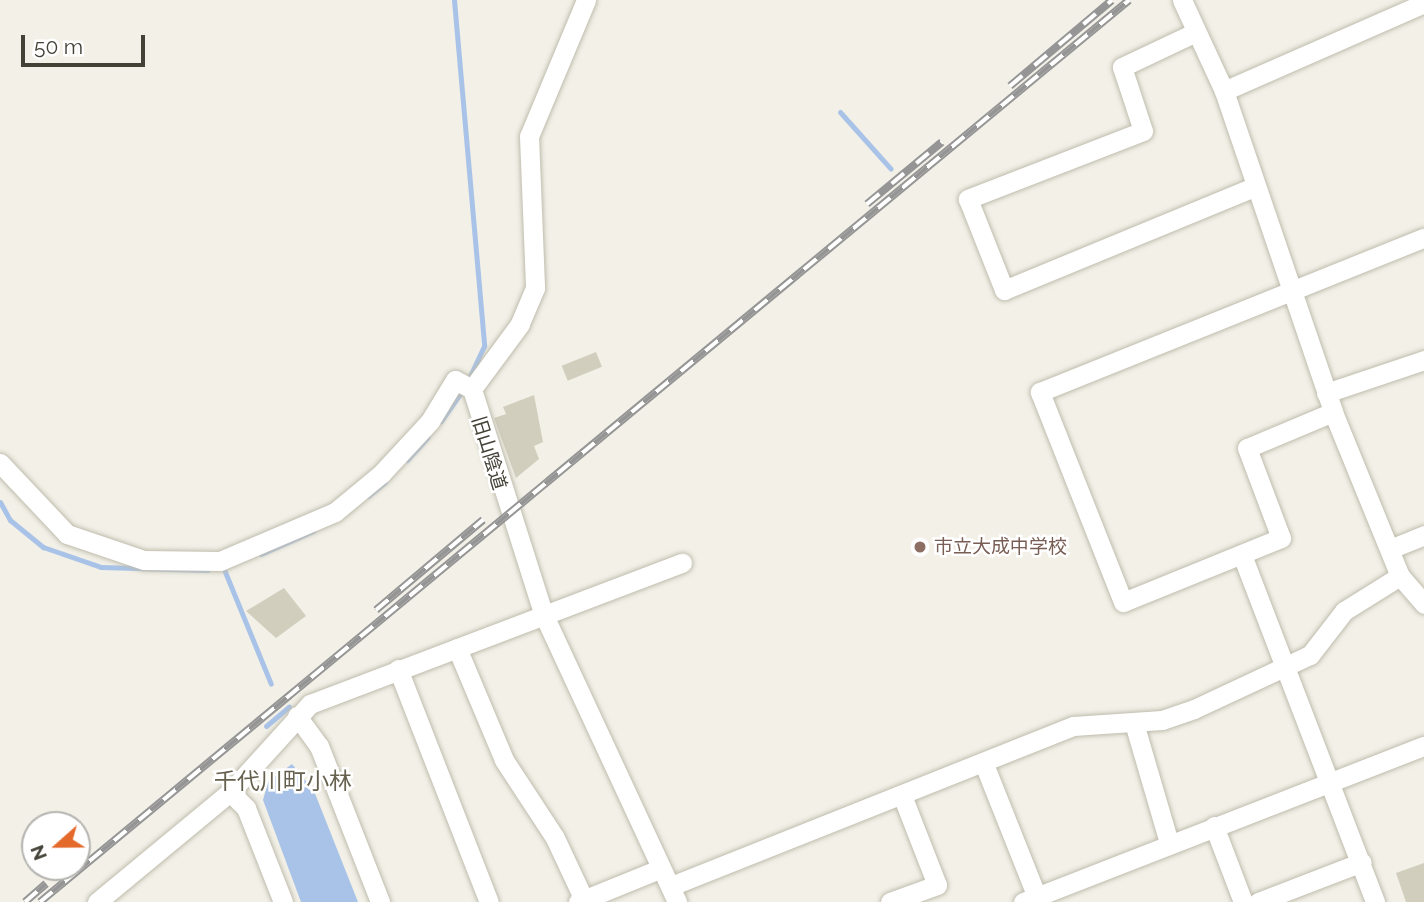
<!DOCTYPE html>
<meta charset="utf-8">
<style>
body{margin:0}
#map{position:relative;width:1424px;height:902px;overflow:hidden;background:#f2f0e7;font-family:Raleway,"Noto Sans JP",sans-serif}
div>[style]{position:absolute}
.water>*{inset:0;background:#a9c3e8}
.stream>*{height:5px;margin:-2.5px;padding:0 2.5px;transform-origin:2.5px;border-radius:2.5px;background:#a9c3e8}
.building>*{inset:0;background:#d2cebe;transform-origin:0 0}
.roads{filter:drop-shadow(0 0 2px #bfbcad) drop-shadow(0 0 2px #bfbcad)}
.minor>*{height:19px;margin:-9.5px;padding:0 9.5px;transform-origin:9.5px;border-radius:9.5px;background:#fff}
.rail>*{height:8px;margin-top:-4px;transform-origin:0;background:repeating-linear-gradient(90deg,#fff 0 16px,#959595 0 32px);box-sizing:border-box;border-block:2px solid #959595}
.dots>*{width:19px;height:19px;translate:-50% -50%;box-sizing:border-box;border:4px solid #fff;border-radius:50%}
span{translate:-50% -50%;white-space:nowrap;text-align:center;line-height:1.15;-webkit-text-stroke:5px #fff;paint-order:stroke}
.street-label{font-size:19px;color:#444137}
.education-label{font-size:19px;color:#785e54}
.left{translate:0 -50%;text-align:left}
.quarter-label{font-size:23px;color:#66614f}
.north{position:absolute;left:21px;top:811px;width:70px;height:70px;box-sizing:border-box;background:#fff;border:2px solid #b4b3af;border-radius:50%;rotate:249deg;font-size:19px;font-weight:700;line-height:28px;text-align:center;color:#444137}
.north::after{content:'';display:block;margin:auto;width:24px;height:32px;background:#e46a2c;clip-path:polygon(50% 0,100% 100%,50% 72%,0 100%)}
.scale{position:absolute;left:21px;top:35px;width:124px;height:32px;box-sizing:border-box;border:4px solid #444137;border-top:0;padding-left:9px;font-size:21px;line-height:24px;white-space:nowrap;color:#444137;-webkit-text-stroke:5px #fff;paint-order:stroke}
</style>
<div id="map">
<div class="water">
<i style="clip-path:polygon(292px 764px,314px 791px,358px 902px,301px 902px,263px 800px,268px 782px)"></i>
</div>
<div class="stream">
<i style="left:454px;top:0;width:347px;rotate:85deg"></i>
<i style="left:484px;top:346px;width:38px;rotate:115deg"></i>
<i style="left:840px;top:112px;width:76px;rotate:48.2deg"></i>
<i style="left:441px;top:421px;width:39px;rotate:-55deg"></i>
<i style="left:407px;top:460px;width:31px;rotate:-48deg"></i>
<i style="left:368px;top:496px;width:22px;rotate:-39deg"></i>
<i style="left:0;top:502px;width:21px;rotate:61deg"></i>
<i style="left:10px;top:520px;width:43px;rotate:39.3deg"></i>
<i style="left:43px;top:547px;width:61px;rotate:19deg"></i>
<i style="left:101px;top:567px;width:107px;rotate:1.6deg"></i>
<i style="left:261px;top:554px;width:57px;rotate:-23.9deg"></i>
<i style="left:223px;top:567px;width:126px;rotate:67.7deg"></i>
<i style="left:266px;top:726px;width:30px;rotate:-40deg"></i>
</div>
<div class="building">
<i style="left:596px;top:352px;width:16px;height:37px;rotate:68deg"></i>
<i style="clip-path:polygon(534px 395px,543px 442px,534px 446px,539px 459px,516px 478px,494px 418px,506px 414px,503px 407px)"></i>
<i style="clip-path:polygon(284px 588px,306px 616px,276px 638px,246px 611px)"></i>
<i style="clip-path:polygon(1424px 863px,1424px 902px,1406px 902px,1396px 873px)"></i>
</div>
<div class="roads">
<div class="minor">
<i style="left:586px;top:0;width:147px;rotate:112.7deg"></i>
<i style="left:529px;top:136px;width:152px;rotate:87.7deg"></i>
<i style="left:535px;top:288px;width:39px;rotate:113deg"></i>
<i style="left:520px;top:324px;width:81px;rotate:126.4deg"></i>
<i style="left:472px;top:389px;width:235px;rotate:72.4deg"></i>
<i style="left:543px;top:613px;width:319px;rotate:65.1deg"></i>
<i style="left:1182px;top:0;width:100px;rotate:65.2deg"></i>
<i style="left:1224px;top:91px;width:339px;rotate:71.2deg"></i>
<i style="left:1333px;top:412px;width:177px;rotate:67.8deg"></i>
<i style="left:1400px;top:576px;width:37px;rotate:49deg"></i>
<i style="left:1196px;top:32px;width:82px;rotate:154.7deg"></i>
<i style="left:1122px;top:67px;width:67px;rotate:71.8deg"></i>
<i style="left:1143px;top:131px;width:188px;rotate:158.8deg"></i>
<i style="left:968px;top:199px;width:98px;rotate:68.4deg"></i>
<i style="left:1004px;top:290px;width:270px;rotate:-22.4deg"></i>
<i style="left:1224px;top:91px;width:219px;rotate:-23.7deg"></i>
<i style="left:1326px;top:393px;width:103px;rotate:-18.6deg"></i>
<i style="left:1333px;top:412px;width:93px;rotate:157.3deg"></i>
<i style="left:1247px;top:448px;width:96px;rotate:69.3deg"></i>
<i style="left:1281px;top:538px;width:170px;rotate:157.9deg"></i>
<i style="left:1123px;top:602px;width:226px;rotate:-111.6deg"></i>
<i style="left:1040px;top:392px;width:414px;rotate:-21.9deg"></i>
<i style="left:0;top:463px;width:98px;rotate:46.7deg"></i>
<i style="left:67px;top:534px;width:81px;rotate:18.7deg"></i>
<i style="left:144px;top:560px;width:76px;rotate:0.8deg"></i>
<i style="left:220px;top:561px;width:125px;rotate:-23.1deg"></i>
<i style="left:335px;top:512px;width:60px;rotate:-39.6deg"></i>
<i style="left:381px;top:474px;width:72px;rotate:-47.2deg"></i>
<i style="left:430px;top:421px;width:48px;rotate:-58.6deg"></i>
<i style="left:455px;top:380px;width:19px;rotate:28deg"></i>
<i style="left:1390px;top:549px;width:37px;rotate:-22deg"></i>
<i style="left:1242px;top:555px;width:372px;rotate:69deg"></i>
<i style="left:457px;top:648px;width:121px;rotate:67.2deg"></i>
<i style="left:504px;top:760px;width:93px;rotate:56.8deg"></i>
<i style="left:555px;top:838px;width:68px;rotate:64.9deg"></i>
<i style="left:398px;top:669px;width:250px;rotate:68.7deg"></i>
<i style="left:297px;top:716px;width:37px;rotate:54deg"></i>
<i style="left:319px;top:746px;width:168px;rotate:68.6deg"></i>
<i style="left:1134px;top:723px;width:125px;rotate:73.7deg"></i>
<i style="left:984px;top:764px;width:149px;rotate:68.3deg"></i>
<i style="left:230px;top:792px;width:23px;rotate:45deg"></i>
<i style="left:246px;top:808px;width:101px;rotate:68.5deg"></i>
<i style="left:1214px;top:826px;width:81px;rotate:69.1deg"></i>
<i style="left:671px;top:886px;width:433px;rotate:-21.7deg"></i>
<i style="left:1073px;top:726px;width:89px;rotate:-3.9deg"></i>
<i style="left:1162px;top:720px;width:34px;rotate:-19deg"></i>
<i style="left:1194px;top:709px;width:128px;rotate:-25deg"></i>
<i style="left:1310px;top:655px;width:56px;rotate:-52.3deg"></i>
<i style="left:1344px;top:611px;width:66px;rotate:-32deg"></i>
<i style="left:97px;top:902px;width:173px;rotate:-39.6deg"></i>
<i style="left:230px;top:792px;width:119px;rotate:-47.7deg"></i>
<i style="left:310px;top:704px;width:398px;rotate:-20.8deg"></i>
<i style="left:578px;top:902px;width:85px;rotate:-22.1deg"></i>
<i style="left:890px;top:902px;width:50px;rotate:-19.9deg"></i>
<i style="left:937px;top:885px;width:93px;rotate:-111.3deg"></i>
<i style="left:1023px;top:902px;width:430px;rotate:-21.3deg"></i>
<i style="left:1258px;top:902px;width:111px;rotate:-21deg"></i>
</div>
</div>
<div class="rail">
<i style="left:1010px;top:86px;width:133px;rotate:-40.1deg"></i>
<i style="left:867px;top:204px;width:97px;rotate:-39.6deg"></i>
<i style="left:376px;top:610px;width:140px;rotate:-40.1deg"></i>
<i style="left:25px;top:902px;width:28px;rotate:-41deg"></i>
<i style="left:40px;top:902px;width:1414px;rotate:-39.63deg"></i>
</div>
<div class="dots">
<i style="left:920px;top:547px;background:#8d6e63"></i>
</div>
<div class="street-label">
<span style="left:489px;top:453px;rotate:73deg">旧山陰道</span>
</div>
<div class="education-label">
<span class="left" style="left:934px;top:547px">市立大成中学校</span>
</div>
<div class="quarter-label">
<span style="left:283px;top:781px">千代川町小林</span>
</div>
<div class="north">N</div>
<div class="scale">50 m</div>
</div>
